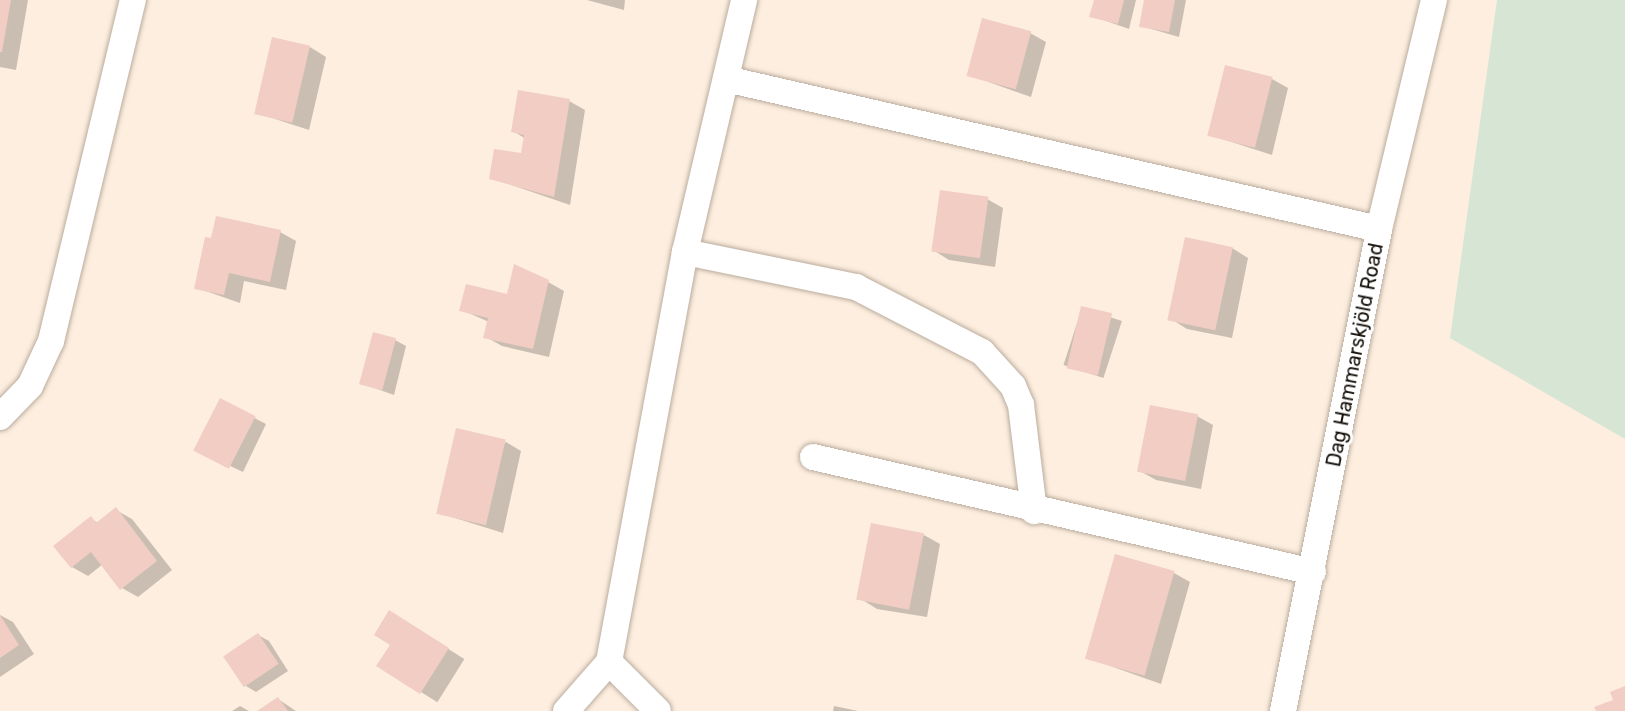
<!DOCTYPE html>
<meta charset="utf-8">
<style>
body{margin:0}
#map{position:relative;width:1625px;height:711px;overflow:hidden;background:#fdeedf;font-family:Rubik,sans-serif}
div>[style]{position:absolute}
.green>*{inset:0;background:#d6e5d4}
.shadow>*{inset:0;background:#0003;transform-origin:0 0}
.building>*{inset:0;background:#f1cdc3;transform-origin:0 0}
.roads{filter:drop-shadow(0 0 2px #baac9e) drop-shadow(0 0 2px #baac9e)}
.minor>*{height:26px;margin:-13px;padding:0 13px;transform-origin:13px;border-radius:13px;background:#fff}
span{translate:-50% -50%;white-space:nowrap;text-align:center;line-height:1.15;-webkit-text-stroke:6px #fff;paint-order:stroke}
.street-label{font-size:20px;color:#140f0a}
</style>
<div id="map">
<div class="green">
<i style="clip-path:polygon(1497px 0,1625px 0,1625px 439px,1450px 338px)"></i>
</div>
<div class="shadow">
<i style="clip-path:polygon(0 0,28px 0,16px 70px,0 67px)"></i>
<i style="clip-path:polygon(587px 0,625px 0,624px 10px)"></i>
<i style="clip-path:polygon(1096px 0,1136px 0,1129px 29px,1092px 16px)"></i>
<i style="clip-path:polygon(1146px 0,1186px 0,1179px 37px,1141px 26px)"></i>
<i style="clip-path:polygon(1030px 33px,1046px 42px,1031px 97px,969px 75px)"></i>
<i style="clip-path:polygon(310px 47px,326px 57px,309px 130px,257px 113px)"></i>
<i style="clip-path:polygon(1272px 79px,1288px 88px,1272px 155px,1210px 135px)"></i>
<i style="clip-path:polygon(569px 101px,585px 110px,570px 205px,491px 178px,523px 156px,526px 139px,513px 131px)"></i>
<i style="clip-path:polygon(987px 199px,1003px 208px,995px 267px,949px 260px,933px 250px)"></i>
<i style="clip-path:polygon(280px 232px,296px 241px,286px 290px,244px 281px,240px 303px,197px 288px)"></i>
<i style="clip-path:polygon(1232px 248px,1248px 258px,1232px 338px,1187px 329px,1171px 319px)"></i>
<i style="clip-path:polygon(548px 282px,564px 291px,549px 357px,502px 346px,486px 337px,489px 322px,462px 310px)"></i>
<i style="left:1082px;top:308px;width:42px;height:60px;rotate:18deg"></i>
<i style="clip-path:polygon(395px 340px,406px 346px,394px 395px,363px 384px)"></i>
<i style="clip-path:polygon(221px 401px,266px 424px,243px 472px,209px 456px)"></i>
<i style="clip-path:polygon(1197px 416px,1213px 425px,1201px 489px,1156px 480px,1140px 471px)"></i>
<i style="clip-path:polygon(506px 442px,521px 451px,503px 533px,439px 513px)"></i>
<i style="clip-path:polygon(116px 510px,132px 519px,172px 570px,138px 597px,122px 588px,103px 564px,88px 576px,72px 567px,91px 519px,98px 523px)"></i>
<i style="clip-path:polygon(924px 535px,940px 544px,927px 617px,877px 609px,861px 599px)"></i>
<i style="clip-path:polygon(1174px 573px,1190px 582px,1161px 684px,1088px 658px)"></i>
<i style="clip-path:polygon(0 615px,13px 622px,34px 654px,0 677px)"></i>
<i style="left:405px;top:622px;width:70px;height:51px;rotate:32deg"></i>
<i style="clip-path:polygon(258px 635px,269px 641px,288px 671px,256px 692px,246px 686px)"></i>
<i style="clip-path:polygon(278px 699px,296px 711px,260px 711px)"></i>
<i style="clip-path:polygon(240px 706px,249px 711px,232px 711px)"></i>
<i style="clip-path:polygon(834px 706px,858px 711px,833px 711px)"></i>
</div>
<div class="building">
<i style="clip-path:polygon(0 0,11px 0,2px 52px,0 52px)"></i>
<i style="clip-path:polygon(1094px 0,1124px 0,1118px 24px,1089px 17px)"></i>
<i style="clip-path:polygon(1144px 0,1175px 0,1169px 32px,1139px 27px)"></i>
<i style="left:982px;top:18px;width:51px;height:60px;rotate:15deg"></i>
<i style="left:272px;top:37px;width:39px;height:79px;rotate:13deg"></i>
<i style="left:1225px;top:65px;width:49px;height:73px;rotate:14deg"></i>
<i style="clip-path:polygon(518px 90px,570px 99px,554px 197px,489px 179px,494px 149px,521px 153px,524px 135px,511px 132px)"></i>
<i style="left:940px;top:190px;width:49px;height:62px;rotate:8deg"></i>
<i style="clip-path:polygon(216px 216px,281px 230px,270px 282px,229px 273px,224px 295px,194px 289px,205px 237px,211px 238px)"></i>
<i style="left:1185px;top:237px;width:49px;height:85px;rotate:12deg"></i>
<i style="clip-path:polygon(514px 264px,549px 280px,533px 349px,483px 338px,488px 318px,459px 311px,466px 284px,507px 294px)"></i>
<i style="left:1081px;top:306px;width:32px;height:64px;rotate:13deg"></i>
<i style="left:373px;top:332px;width:24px;height:54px;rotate:15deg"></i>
<i style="left:220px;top:398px;width:40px;height:59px;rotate:27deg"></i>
<i style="left:1150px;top:405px;width:49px;height:68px;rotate:11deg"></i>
<i style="left:456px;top:428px;width:51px;height:88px;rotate:13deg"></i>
<i style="clip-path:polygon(116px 507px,157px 561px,120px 590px,91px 552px,71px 568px,53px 546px,91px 516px,96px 523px)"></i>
<i style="left:871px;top:523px;width:54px;height:78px;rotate:11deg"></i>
<i style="left:1115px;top:554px;width:62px;height:109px;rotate:16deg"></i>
<i style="clip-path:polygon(389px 610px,449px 648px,420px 694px,376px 666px,390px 645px,374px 635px)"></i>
<i style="clip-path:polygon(0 615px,19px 645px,0 658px)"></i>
<i style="left:258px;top:633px;width:37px;height:42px;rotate:56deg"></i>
<i style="clip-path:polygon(1625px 686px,1625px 711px,1596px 711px,1594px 707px,1613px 700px,1610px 692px)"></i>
<i style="clip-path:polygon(278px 697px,288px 711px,257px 711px)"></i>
</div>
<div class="roads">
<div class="minor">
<i style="left:726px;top:79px;width:670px;rotate:12.94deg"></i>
<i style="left:685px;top:252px;width:175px;rotate:11.6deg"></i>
<i style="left:856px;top:287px;width:142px;rotate:27.3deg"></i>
<i style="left:982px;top:352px;width:46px;rotate:47.6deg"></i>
<i style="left:1013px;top:386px;width:21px;rotate:67deg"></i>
<i style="left:1021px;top:405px;width:107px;rotate:83deg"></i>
<i style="left:0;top:417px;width:43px;rotate:-45.9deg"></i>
<i style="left:30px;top:386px;width:50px;rotate:-65deg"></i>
<i style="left:51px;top:341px;width:351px;rotate:-76.5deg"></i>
<i style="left:813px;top:457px;width:513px;rotate:12.95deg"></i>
<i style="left:609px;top:662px;width:69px;rotate:45deg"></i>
<i style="left:566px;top:711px;width:65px;rotate:-48.7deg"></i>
<i style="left:609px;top:662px;width:417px;rotate:-79.5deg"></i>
<i style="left:685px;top:252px;width:259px;rotate:-76.8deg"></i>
<i style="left:1283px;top:711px;width:491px;rotate:-78.7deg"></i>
<i style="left:1379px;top:229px;width:236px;rotate:-76.5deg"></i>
</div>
</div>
<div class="street-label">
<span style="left:1355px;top:355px;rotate:-79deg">Dag Hammarskjöld Road</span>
</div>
</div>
